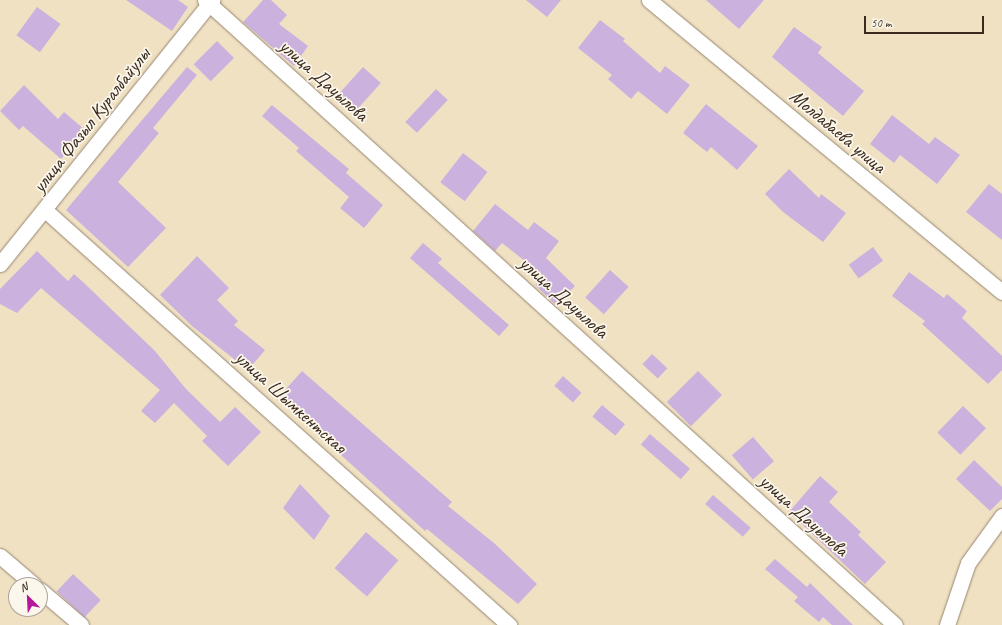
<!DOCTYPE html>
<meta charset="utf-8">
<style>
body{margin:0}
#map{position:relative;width:1002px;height:625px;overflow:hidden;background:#f0e1c3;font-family:Caveat,sans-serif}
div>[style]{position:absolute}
.building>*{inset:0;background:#cbb2de;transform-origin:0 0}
.roads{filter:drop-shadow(0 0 1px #968670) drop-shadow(0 0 1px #968670)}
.street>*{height:15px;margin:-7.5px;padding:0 7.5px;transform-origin:7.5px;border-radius:7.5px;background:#fff}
span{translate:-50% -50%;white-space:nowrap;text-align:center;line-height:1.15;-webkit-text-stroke:3.5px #fbf7ec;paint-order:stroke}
.street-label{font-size:20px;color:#3b2a1e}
.north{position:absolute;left:8px;top:577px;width:40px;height:40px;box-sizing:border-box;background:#fbf7ec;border:1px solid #aea59a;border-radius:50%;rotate:336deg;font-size:11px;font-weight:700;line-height:16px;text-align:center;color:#3b2a1e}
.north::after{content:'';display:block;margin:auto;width:14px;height:18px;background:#b5179e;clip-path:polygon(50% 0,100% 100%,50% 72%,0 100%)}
.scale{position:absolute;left:864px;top:16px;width:120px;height:18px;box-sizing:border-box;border:2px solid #3b2a1e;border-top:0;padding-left:5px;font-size:12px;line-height:14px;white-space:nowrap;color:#3b2a1e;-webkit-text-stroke:3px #fbf7ec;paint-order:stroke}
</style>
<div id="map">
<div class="building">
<i style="clip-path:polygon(126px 0,178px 0,188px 7px,172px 31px)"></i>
<i style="clip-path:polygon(263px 0,271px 0,287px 15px,279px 24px,308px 46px,294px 66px,243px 22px)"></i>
<i style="clip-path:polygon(526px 0,561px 0,547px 17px)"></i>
<i style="clip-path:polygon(706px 0,764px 0,739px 29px)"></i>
<i style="left:37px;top:7px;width:29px;height:35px;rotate:36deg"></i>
<i style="clip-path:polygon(600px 20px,625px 39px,623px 41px,660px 73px,665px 66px,690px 85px,667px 114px,638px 91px,631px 99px,608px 79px,612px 75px,578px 48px)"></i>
<i style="clip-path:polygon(794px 27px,822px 47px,818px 53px,864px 91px,843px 116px,772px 57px)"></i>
<i style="left:217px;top:41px;width:24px;height:33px;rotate:45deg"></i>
<i style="clip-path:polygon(187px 67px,197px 75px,153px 128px,159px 133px,118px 182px,166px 228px,128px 267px,66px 210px)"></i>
<i style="left:363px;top:67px;width:24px;height:41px;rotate:42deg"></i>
<i style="clip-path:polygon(24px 85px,58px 119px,64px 112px,85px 130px,61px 159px,23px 126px,19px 130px,0 111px)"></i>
<i style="left:436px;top:89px;width:16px;height:45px;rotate:43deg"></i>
<i style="clip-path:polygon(706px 104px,758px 146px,737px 170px,711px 147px,707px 152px,683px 133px)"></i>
<i style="clip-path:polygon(272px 105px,349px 169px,346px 173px,383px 205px,364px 228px,340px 208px,349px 197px,296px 151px,299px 148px,262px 116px)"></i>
<i style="clip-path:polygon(892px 115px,929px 144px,935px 137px,960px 155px,937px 184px,900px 155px,894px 163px,870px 144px)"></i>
<i style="left:463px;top:153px;width:31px;height:37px;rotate:38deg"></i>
<i style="clip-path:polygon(789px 169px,819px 198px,821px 194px,846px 213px,823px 242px,783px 212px,765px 194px)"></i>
<i style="clip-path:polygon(989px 184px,1002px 194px,1002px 240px,966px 212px)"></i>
<i style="clip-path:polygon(495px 204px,528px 230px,534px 222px,559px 241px,546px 258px,575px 286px,556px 305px,535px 285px,544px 276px,502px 243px,495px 251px,473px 231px)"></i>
<i style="clip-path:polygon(423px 243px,442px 259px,438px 263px,509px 325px,499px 336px,410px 258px)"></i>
<i style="left:873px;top:247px;width:17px;height:30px;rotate:54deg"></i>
<i style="clip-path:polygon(37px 251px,68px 281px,74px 274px,83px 282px,155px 351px,186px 389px,220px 422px,235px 407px,261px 432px,228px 466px,202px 441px,207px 436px,174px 403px,155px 423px,141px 411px,160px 390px,41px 288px,17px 313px,0 304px,0 289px)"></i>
<i style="clip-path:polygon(197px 256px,229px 288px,217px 300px,238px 321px,234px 325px,265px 350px,248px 370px,192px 326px,160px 295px)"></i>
<i style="left:610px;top:270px;width:25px;height:37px;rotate:42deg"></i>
<i style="clip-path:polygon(909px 272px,944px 298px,947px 294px,967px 311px,962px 318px,1002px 356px,1002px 370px,988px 384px,922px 324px,925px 321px,892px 296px)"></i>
<i style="left:652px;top:354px;width:21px;height:14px;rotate:43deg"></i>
<i style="clip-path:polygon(302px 371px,452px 502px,448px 506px,494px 543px,537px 584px,518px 604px,427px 529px,425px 531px,278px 398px)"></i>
<i style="left:698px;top:371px;width:34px;height:44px;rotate:45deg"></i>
<i style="left:563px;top:376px;width:25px;height:13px;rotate:42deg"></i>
<i style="left:602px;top:405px;width:30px;height:15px;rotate:40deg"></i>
<i style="left:963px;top:406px;width:32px;height:37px;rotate:44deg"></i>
<i style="left:650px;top:434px;width:53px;height:14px;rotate:41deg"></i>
<i style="left:753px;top:437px;width:32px;height:28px;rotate:49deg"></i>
<i style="clip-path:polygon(974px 460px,1002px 487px,1002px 499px,990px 511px,956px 479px)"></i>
<i style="clip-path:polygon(820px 476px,838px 492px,829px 502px,861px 532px,858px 535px,886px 562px,865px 584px,789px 512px)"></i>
<i style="clip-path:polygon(300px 484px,330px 516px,314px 540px,283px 508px)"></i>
<i style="left:713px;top:495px;width:50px;height:12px;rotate:41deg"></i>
<i style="left:366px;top:532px;width:43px;height:48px;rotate:41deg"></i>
<i style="clip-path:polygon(775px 559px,807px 587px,810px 583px,853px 625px,832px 625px,823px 617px,819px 622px,794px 601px,798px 597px,765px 569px)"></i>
<i style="left:73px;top:574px;width:38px;height:24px;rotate:43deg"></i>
</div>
<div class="roads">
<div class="street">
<i style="left:205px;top:0;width:931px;rotate:42.17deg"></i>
<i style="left:649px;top:0;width:458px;rotate:39.6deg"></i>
<i style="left:45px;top:210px;width:623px;rotate:41.81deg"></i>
<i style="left:0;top:264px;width:339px;rotate:-51.2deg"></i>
<i style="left:0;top:556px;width:45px;rotate:40.5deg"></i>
<i style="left:40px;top:590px;width:54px;rotate:40.5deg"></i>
<i style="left:947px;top:625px;width:65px;rotate:-71.3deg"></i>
<i style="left:968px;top:563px;width:58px;rotate:-54.1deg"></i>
</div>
</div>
<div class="street-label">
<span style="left:324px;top:80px;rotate:42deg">улица Дауылова</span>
<span style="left:91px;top:120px;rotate:-52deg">улица Фазыл Куралбайулы</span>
<span style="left:838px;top:131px;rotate:40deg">Молдабаева улица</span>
<span style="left:564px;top:297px;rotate:42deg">улица Дауылова</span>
<span style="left:291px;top:402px;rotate:42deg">улица Шымкентская</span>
<span style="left:804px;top:515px;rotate:42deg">улица Дауылова</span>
</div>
<div class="north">N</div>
<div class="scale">50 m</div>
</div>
